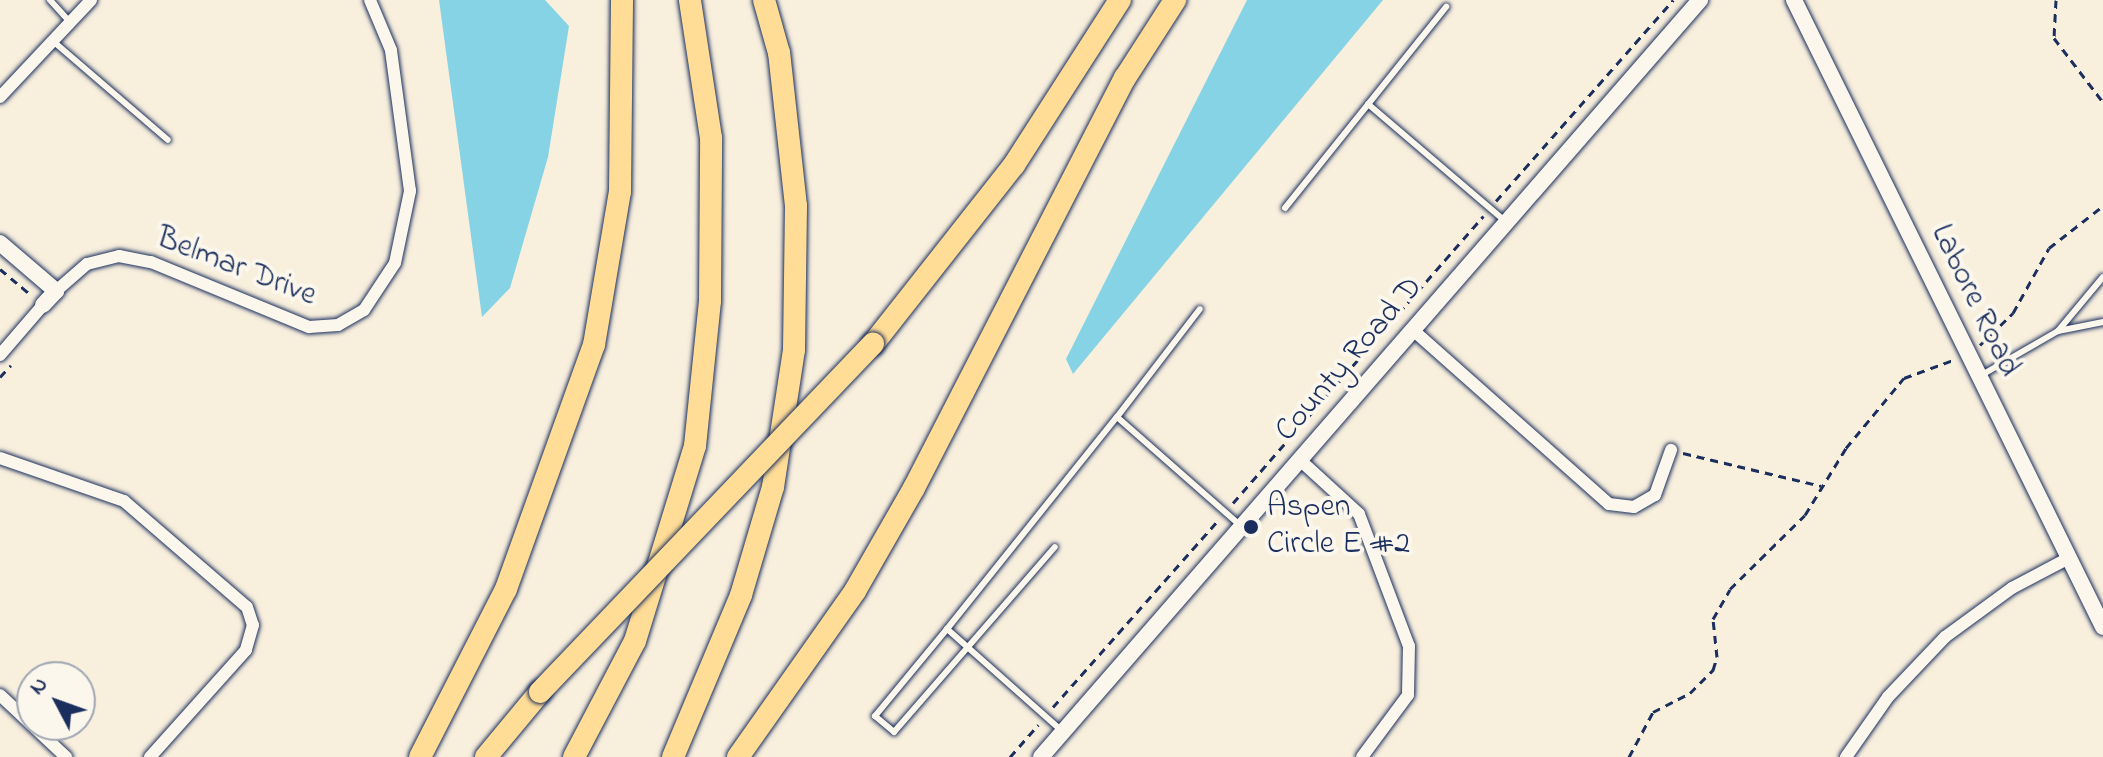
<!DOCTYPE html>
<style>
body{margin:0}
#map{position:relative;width:2103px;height:757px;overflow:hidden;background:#f8efdd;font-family:"Indie Flower",sans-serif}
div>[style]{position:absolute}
.water>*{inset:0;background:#85d3e4}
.path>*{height:3px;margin-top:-1.5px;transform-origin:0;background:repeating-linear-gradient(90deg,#1b2f5e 0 8px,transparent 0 14px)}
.roads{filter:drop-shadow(0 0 2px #1b2f5e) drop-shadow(0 0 2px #1b2f5e)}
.service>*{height:6px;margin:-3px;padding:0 3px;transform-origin:3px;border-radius:3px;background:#fbf7ec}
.minor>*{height:12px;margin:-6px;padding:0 6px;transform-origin:6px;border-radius:6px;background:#fbf7ec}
.tertiary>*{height:16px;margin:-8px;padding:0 8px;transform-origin:8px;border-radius:8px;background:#fbf7ec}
.motorway>*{height:22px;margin:-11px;padding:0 11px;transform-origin:11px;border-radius:11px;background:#ffdd96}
.bridges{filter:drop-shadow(0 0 2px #1b2f5e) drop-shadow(0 0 2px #1b2f5e)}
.motorway-bridge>*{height:22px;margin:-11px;padding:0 11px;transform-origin:11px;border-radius:11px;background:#ffdd96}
.dots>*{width:22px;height:22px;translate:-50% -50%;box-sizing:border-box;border:4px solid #fbf7ec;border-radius:50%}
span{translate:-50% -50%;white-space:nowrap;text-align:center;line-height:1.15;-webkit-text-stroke:8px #fbf7ec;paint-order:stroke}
.street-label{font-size:32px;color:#1b2f5e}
.poi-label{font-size:32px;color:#1b2f5e}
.left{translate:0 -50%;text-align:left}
.north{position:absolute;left:16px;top:661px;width:80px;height:80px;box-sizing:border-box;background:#fbf7ec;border:2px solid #a1a7b3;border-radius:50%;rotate:311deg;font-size:22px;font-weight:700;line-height:32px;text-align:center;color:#1b2f5e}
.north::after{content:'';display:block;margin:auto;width:28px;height:36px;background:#1b2f5e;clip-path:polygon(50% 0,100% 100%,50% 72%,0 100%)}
</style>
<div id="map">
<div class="water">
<i style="clip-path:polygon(439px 0,545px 0,569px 26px,548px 157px,510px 288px,482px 317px)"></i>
<i style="clip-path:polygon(1247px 0,1383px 0,1073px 374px,1066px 359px)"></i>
</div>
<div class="path">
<i style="left:2056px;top:0;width:38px;rotate:93deg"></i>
<i style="left:2054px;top:38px;width:81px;rotate:52.6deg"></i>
<i style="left:1496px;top:201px;width:268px;rotate:-48.6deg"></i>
<i style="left:0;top:269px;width:40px;rotate:40deg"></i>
<i style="left:1980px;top:345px;width:46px;rotate:-44.1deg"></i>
<i style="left:2013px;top:313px;width:74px;rotate:-61deg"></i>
<i style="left:2049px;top:248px;width:68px;rotate:-37.9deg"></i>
<i style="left:0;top:377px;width:16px;rotate:-47deg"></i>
<i style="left:1683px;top:453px;width:142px;rotate:13.4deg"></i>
<i style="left:1233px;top:503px;width:381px;rotate:-48.9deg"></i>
<i style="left:1053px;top:707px;width:252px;rotate:-48.5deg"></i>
<i style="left:1010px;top:757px;width:43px;rotate:-48.8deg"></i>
<i style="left:1629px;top:757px;width:51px;rotate:-61.9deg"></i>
<i style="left:1653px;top:712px;width:42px;rotate:-27.2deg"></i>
<i style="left:1690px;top:693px;width:33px;rotate:-45deg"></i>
<i style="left:1713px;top:670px;width:14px;rotate:-73deg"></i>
<i style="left:1717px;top:657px;width:38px;rotate:-96deg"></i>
<i style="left:1713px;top:619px;width:34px;rotate:-60deg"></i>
<i style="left:1730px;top:589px;width:105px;rotate:-44.6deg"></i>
<i style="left:1805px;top:515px;width:79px;rotate:-58.5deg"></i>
<i style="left:1846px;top:448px;width:91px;rotate:-50.4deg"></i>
<i style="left:1904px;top:378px;width:52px;rotate:-20.2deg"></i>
</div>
<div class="roads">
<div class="service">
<i style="left:50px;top:0;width:28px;rotate:48deg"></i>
<i style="left:54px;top:42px;width:150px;rotate:40.7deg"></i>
<i style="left:1368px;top:104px;width:179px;rotate:40.5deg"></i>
<i style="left:1285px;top:208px;width:258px;rotate:-51.3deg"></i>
<i style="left:2058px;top:331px;width:46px;rotate:-11.3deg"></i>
<i style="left:1980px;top:376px;width:90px;rotate:-30deg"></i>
<i style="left:2058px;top:331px;width:70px;rotate:-50.2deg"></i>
<i style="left:1117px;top:417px;width:136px;rotate:-52.5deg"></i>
<i style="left:947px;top:629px;width:113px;rotate:129.6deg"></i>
<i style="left:875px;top:716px;width:25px;rotate:40deg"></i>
<i style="left:894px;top:732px;width:245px;rotate:-49deg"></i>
<i style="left:1062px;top:731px;width:154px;rotate:-138.4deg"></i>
<i style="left:947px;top:629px;width:272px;rotate:-51.3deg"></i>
<i style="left:1117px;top:417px;width:162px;rotate:41.3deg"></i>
</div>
<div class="minor">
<i style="left:0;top:97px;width:133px;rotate:-46.8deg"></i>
<i style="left:56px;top:291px;width:41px;rotate:-41.1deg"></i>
<i style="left:87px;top:264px;width:33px;rotate:-14deg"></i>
<i style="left:119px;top:256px;width:33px;rotate:11deg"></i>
<i style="left:151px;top:262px;width:171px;rotate:22.4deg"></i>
<i style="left:309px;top:327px;width:29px;rotate:-4deg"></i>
<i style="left:338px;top:325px;width:30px;rotate:-30deg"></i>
<i style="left:364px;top:310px;width:56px;rotate:-56.6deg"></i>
<i style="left:395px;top:263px;width:74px;rotate:-78.2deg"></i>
<i style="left:410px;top:191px;width:142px;rotate:-97.7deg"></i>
<i style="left:391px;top:50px;width:54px;rotate:-112.8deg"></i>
<i style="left:1413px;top:330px;width:262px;rotate:41.6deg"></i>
<i style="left:1609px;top:504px;width:25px;rotate:7deg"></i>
<i style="left:1634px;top:507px;width:24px;rotate:-30deg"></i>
<i style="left:1655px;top:495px;width:48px;rotate:-70.4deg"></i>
<i style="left:0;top:355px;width:66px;rotate:-49.3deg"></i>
<i style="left:0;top:458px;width:131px;rotate:19.1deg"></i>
<i style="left:124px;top:501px;width:162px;rotate:40.8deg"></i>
<i style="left:247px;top:607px;width:19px;rotate:72deg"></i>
<i style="left:253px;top:625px;width:26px;rotate:106deg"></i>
<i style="left:246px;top:650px;width:144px;rotate:131.9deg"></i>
<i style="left:1300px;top:460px;width:80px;rotate:42.5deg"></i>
<i style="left:1359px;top:514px;width:141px;rotate:69.3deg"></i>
<i style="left:1409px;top:646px;width:49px;rotate:91.2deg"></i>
<i style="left:1408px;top:695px;width:77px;rotate:126.6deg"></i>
<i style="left:0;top:695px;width:91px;rotate:43.2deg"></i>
<i style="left:1846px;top:757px;width:73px;rotate:-55deg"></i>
<i style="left:1888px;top:697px;width:83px;rotate:-46.5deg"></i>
<i style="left:1945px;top:637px;width:83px;rotate:-36.2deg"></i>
<i style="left:2012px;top:588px;width:64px;rotate:-27.8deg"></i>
</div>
<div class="tertiary">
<i style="left:1794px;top:0;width:699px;rotate:63.76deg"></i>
<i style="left:0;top:243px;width:74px;rotate:40.6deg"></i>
<i style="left:56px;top:291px;width:19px;rotate:133deg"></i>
<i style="left:1041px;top:757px;width:1004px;rotate:-48.96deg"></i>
</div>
<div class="motorway">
<i style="left:873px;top:344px;width:228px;rotate:-51.8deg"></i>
<i style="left:1014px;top:165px;width:196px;rotate:-57.3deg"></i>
<i style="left:420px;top:757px;width:189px;rotate:-62.9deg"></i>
<i style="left:506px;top:589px;width:259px;rotate:-70.2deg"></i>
<i style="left:594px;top:345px;width:155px;rotate:-80.4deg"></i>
<i style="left:620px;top:192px;width:192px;rotate:-89.4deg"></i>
<i style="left:486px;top:757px;width:85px;rotate:-50.3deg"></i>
<i style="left:574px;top:757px;width:131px;rotate:-62.3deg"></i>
<i style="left:635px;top:641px;width:204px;rotate:-72.9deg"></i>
<i style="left:695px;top:446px;width:146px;rotate:-84.1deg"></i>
<i style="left:710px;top:301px;width:163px;rotate:-89.6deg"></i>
<i style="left:711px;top:138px;width:140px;rotate:-98.7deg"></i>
<i style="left:673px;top:757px;width:176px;rotate:-67.2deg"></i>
<i style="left:741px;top:595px;width:113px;rotate:-73.5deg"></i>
<i style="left:773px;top:487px;width:139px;rotate:-81.3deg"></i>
<i style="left:794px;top:350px;width:144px;rotate:-89.2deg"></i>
<i style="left:796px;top:206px;width:154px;rotate:-96.3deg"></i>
<i style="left:779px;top:53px;width:55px;rotate:-105.8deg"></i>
<i style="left:738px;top:757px;width:203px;rotate:-54.8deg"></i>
<i style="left:855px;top:591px;width:119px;rotate:-60.2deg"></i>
<i style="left:914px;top:488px;width:461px;rotate:-62.8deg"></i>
<i style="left:1125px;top:78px;width:93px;rotate:-57.3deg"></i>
</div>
</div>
<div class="bridges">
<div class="motorway-bridge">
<i style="left:540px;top:692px;width:482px;rotate:-46.3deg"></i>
</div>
</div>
<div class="dots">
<i style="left:1251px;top:527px;background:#1b2f5e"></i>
</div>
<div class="street-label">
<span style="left:236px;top:268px;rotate:21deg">Belmar Drive</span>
<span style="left:1974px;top:301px;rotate:64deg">Labore Road</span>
<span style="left:1350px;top:360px;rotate:-49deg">County Road D</span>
</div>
<div class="poi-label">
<span class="left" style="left:1267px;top:527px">Aspen<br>Circle E #2</span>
</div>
<div class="north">N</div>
</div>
